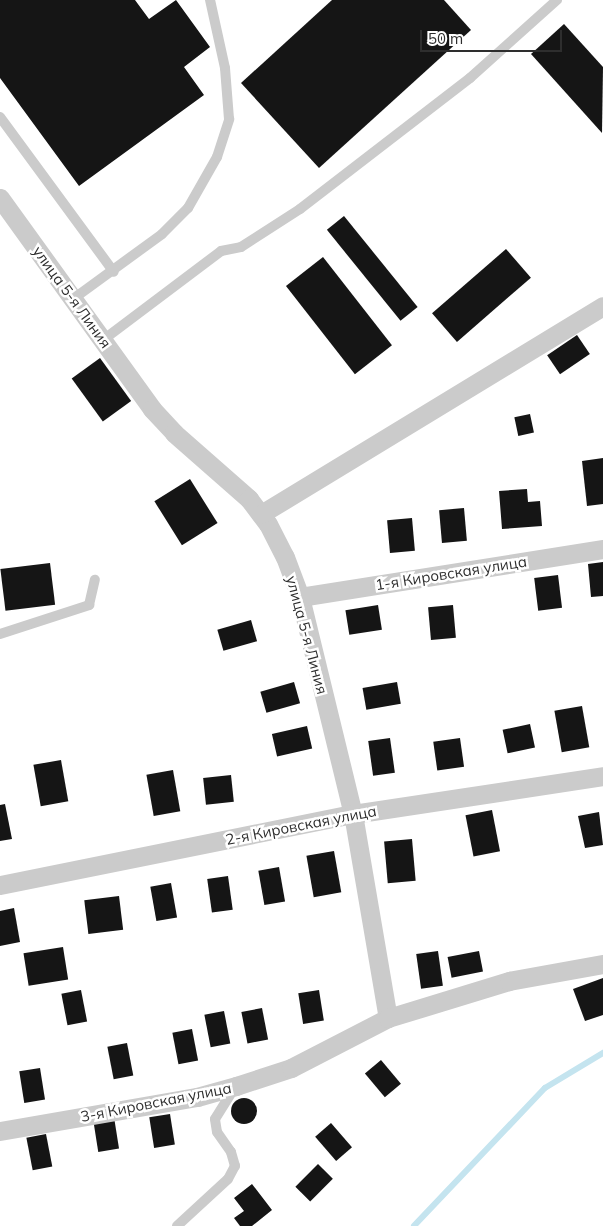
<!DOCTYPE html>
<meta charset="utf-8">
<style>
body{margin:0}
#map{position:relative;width:603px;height:1226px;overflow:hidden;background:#fff;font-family:Mulish,sans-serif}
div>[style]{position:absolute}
.stream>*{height:5.5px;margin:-2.75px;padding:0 2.75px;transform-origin:2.75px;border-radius:2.75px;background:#c4e4ef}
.building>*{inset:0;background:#151515;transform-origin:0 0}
.round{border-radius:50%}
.service>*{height:10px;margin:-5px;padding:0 5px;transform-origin:5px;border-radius:5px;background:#cbcbcb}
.minor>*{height:19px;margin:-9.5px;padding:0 9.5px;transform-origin:9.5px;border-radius:9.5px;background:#cbcbcb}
span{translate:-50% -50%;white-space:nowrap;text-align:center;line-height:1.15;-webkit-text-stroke:5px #fff;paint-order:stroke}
.street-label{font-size:15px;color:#2e2e2e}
.scale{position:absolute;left:420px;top:30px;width:142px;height:22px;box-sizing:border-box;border:2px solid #2e2e2e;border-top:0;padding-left:6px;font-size:15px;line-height:18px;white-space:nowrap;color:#2e2e2e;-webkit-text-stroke:4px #fff;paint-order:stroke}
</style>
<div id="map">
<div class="stream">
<i style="left:414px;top:1226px;width:190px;rotate:-46.5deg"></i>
<i style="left:545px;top:1088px;width:68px;rotate:-31.1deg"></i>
</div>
<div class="building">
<i style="clip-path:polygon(0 0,135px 0,149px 19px,176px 0,210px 47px,184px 67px,204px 95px,79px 186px,0 78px)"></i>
<i style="clip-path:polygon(332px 0,444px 0,471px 30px,319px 168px,241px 83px)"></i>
<i style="clip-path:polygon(564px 24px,603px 67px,602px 133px,531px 54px)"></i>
<i style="left:344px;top:216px;width:117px;height:22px;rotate:51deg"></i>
<i style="left:506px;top:249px;width:38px;height:98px;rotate:49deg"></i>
<i style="left:323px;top:257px;width:112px;height:47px;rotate:52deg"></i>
<i style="left:577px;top:335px;width:23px;height:36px;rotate:56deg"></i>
<i style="left:100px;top:358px;width:53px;height:35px;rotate:54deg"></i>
<i style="left:530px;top:414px;width:19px;height:16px;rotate:78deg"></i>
<i style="clip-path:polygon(603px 458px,603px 504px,587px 506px,582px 461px)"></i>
<i style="left:190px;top:479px;width:52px;height:42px;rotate:58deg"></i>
<i style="clip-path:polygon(527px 489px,528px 502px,540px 501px,542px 526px,502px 529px,499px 491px)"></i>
<i style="left:464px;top:508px;width:33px;height:25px;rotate:85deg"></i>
<i style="left:412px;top:518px;width:33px;height:25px;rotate:85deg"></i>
<i style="clip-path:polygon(603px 562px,603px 596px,591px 597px,588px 564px)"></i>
<i style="left:50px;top:563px;width:42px;height:50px;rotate:83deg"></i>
<i style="left:558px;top:575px;width:33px;height:24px;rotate:83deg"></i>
<i style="left:378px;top:605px;width:25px;height:33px;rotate:81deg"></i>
<i style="left:453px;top:605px;width:33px;height:25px;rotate:85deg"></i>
<i style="left:251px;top:620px;width:22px;height:35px;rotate:74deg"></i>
<i style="left:294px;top:682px;width:22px;height:35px;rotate:74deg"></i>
<i style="left:397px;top:682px;width:22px;height:35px;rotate:80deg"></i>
<i style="left:582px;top:706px;width:42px;height:28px;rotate:80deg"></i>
<i style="left:530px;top:724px;width:24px;height:28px;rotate:78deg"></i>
<i style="left:307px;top:726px;width:23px;height:36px;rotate:77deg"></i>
<i style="left:390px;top:738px;width:35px;height:22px;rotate:82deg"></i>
<i style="left:460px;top:738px;width:29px;height:27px;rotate:82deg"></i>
<i style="left:61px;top:760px;width:42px;height:28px;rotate:80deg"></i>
<i style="left:173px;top:770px;width:42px;height:27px;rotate:80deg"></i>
<i style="left:231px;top:775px;width:27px;height:28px;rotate:84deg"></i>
<i style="clip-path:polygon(5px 804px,12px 839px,0 841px,0 805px)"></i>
<i style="left:492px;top:810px;width:42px;height:27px;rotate:79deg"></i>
<i style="clip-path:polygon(599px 812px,603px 845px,585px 848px,578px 816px)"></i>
<i style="left:412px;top:839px;width:42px;height:28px;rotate:85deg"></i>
<i style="left:334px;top:851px;width:42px;height:28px;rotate:80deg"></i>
<i style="left:279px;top:867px;width:35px;height:21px;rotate:80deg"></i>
<i style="left:228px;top:876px;width:34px;height:21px;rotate:82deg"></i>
<i style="left:171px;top:883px;width:35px;height:21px;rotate:80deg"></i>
<i style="left:119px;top:896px;width:34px;height:35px;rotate:83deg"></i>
<i style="clip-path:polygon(14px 908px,20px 942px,0 946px,0 911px)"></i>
<i style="left:63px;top:947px;width:33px;height:40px;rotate:81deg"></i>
<i style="left:438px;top:951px;width:35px;height:22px;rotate:82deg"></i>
<i style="left:479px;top:951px;width:21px;height:32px;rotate:79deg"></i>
<i style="clip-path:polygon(603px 978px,603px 1015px,585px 1021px,573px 989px)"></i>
<i style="left:81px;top:990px;width:32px;height:20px;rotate:79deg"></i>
<i style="left:319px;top:990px;width:31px;height:21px;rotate:81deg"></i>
<i style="left:262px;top:1008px;width:32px;height:21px;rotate:79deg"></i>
<i style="left:224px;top:1011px;width:33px;height:20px;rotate:79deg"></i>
<i style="left:192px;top:1029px;width:32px;height:20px;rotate:79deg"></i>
<i style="left:127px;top:1043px;width:33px;height:20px;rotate:79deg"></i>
<i style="left:381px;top:1060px;width:31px;height:21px;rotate:50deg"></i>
<i style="left:40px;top:1068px;width:32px;height:21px;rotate:81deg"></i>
<i class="round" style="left:231px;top:1098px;width:26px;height:26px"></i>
<i style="left:170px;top:1114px;width:31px;height:21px;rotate:81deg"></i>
<i style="left:114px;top:1117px;width:32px;height:21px;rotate:81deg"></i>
<i style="left:331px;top:1123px;width:32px;height:21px;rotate:49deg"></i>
<i style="left:46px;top:1134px;width:33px;height:20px;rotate:79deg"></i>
<i style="left:318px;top:1164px;width:21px;height:32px;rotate:45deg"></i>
<i style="clip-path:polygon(252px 1184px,272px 1210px,252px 1226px,240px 1226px,234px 1218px,244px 1211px,234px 1198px)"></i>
</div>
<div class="service">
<i style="left:0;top:117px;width:192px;rotate:53.7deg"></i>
<i style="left:73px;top:299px;width:110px;rotate:-36.1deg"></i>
<i style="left:162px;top:234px;width:37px;rotate:-45deg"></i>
<i style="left:188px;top:208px;width:59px;rotate:-60.4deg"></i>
<i style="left:217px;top:157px;width:40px;rotate:-72deg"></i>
<i style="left:229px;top:119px;width:51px;rotate:-94.5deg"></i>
<i style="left:225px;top:68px;width:70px;rotate:-102.4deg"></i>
<i style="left:103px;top:340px;width:148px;rotate:-37deg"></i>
<i style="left:221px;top:251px;width:20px;rotate:-11deg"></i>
<i style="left:241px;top:247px;width:70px;rotate:-32.8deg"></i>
<i style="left:300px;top:209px;width:215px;rotate:-37.6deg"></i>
<i style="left:470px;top:78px;width:117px;rotate:-41.9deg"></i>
<i style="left:0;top:634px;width:94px;rotate:-18deg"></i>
<i style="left:89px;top:605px;width:26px;rotate:-77deg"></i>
<i style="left:177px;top:1226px;width:69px;rotate:-42.7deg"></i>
<i style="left:228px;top:1179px;width:15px;rotate:-62deg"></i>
<i style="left:235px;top:1166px;width:15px;rotate:-106deg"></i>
<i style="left:231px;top:1152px;width:24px;rotate:-125deg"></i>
<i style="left:217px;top:1132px;width:13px;rotate:-99deg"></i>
<i style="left:215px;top:1119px;width:38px;rotate:-58deg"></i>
</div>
<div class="minor">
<i style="left:0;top:198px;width:260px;rotate:54.2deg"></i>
<i style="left:152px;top:409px;width:33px;rotate:47deg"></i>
<i style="left:174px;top:433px;width:100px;rotate:41.3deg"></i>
<i style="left:249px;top:499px;width:31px;rotate:53deg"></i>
<i style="left:268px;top:524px;width:37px;rotate:63deg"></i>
<i style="left:285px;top:557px;width:43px;rotate:69.4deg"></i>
<i style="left:300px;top:597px;width:223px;rotate:76.3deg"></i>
<i style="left:353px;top:814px;width:207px;rotate:80.3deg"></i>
<i style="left:261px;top:514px;width:400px;rotate:-31.3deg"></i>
<i style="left:300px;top:597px;width:307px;rotate:-9deg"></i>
<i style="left:0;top:885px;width:360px;rotate:-11.4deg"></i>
<i style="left:353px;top:814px;width:253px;rotate:-8.6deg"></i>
<i style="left:0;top:1131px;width:200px;rotate:-9.8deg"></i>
<i style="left:197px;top:1097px;width:41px;rotate:-15.8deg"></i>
<i style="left:236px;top:1086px;width:58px;rotate:-18.1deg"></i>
<i style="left:291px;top:1068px;width:109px;rotate:-27.3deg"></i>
<i style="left:388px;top:1018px;width:127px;rotate:-17deg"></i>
<i style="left:509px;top:981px;width:96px;rotate:-10.3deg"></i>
</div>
<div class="street-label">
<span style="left:72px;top:297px;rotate:54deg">улица 5-я Линия</span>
<span style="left:451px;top:573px;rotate:-9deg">1-я Кировская улица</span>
<span style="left:307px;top:635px;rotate:75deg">улица 5-я Линия</span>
<span style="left:301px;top:825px;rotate:-11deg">2-я Кировская улица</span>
<span style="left:156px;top:1102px;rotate:-11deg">3-я Кировская улица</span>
</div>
<div class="scale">50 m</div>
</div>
